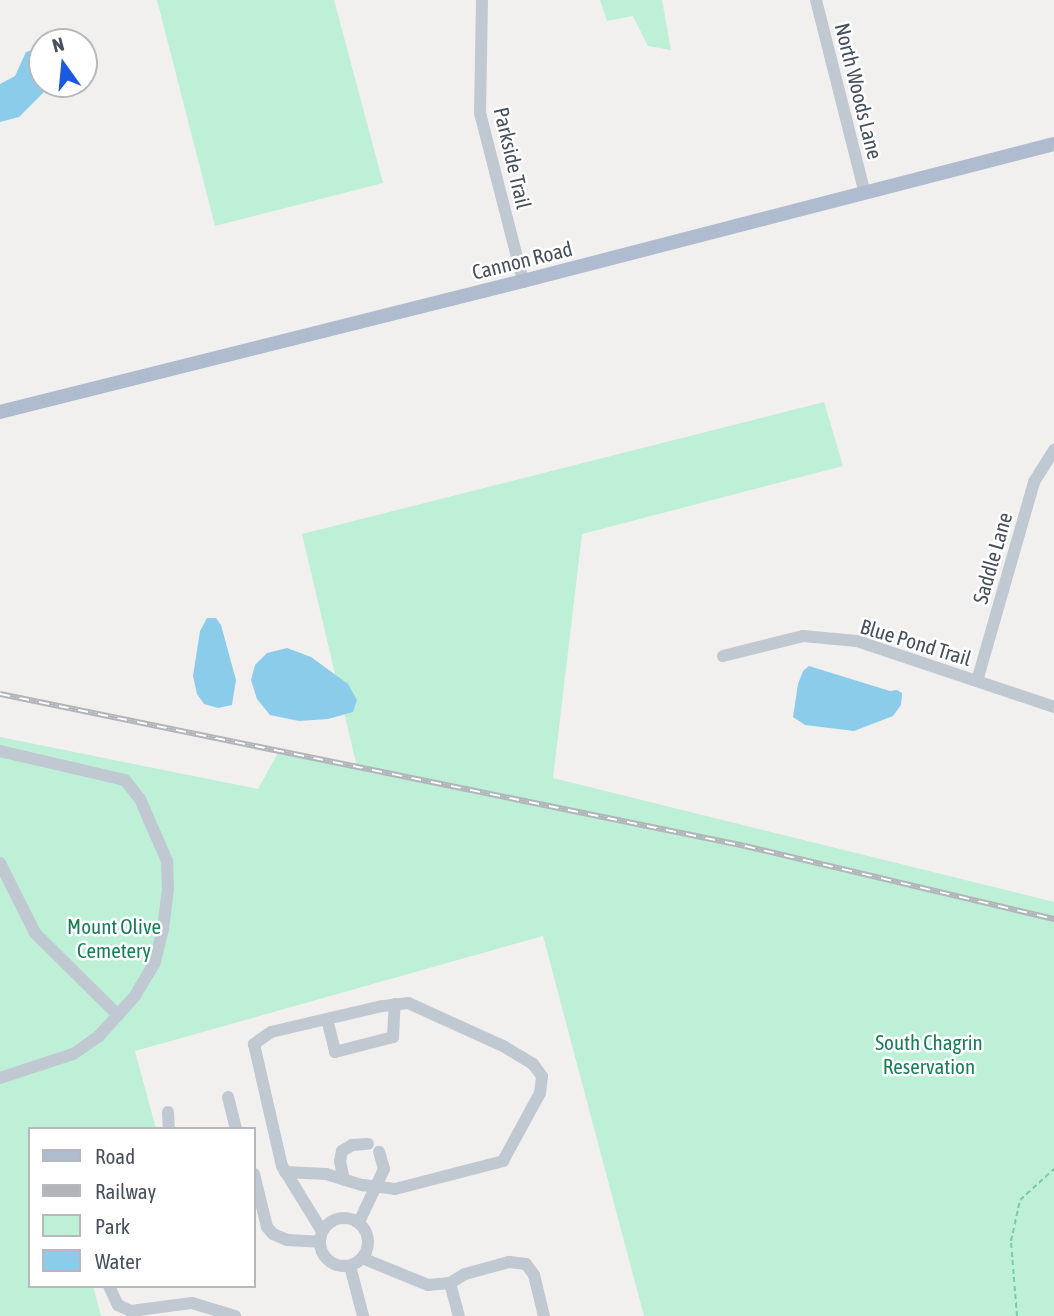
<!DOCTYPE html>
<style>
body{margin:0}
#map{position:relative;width:1054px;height:1316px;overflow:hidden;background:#f2f0ef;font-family:"Asap Condensed",sans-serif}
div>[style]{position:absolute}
.green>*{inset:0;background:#beefd7}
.water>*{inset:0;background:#8ccceb}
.path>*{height:2px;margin-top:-1px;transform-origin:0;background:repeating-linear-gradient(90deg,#77ccad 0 5px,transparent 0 8.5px)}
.minor>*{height:12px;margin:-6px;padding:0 6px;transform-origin:6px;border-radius:6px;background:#c0c8d1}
.minor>.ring{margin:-6px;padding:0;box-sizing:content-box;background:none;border:12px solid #c0c8d1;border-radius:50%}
.major>*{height:14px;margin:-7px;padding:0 7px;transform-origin:7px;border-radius:7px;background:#afbbce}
.rail>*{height:6px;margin-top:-3px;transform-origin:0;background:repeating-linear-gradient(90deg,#fff 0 10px,#b2b4ba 0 20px);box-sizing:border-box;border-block:2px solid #b2b4ba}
span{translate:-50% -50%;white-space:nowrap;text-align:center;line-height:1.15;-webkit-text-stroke:5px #fff;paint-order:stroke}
.street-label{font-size:21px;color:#47505d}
.park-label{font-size:21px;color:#187e58}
.legend{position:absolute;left:28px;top:1127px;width:228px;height:161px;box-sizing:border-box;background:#fff;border:2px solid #b5b9be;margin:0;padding:9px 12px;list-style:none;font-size:21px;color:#47505d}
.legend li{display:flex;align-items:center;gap:14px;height:35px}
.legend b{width:35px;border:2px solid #b5b9be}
.north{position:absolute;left:28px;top:28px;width:70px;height:70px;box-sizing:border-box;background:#fff;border:2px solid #b5b9be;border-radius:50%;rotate:345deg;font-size:19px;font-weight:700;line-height:28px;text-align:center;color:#47505d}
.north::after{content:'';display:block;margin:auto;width:24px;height:32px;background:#1b59e0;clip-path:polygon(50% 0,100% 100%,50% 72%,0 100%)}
</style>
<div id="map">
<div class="green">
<i style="clip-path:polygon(157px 0,334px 0,383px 183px,215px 226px)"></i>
<i style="clip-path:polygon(600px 0,662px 0,671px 50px,648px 46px,633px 16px,607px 21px)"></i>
<i style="clip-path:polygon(824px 402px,843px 466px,582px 534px,553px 778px,1054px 902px,1054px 1316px,644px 1316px,543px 936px,135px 1051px,156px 1129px,30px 1129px,30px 1286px,93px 1286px,101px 1316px,0 1316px,0 737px,258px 789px,279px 751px,357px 767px,302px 534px)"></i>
</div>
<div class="water">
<i style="clip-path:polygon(36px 49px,42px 58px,42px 84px,46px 84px,46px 90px,19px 117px,0 122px,0 84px,15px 76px,26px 52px)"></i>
<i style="clip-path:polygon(207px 618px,216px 618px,221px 625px,236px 680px,232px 705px,218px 708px,204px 704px,197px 694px,193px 676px,200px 631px)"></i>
<i style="clip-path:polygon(287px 648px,311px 657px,348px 684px,357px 700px,353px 712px,328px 719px,299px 721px,270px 715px,257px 699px,251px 680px,255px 665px,267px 653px)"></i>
<i style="clip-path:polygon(809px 666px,890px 691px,897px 690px,902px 693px,901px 705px,893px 716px,854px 731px,805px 725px,793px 717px,798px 684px,803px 671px)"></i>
</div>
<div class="path">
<i style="left:1017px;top:1316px;width:75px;rotate:-94.6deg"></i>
<i style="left:1011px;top:1241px;width:42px;rotate:-77.6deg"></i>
<i style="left:1020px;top:1200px;width:46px;rotate:-42.4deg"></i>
</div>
<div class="minor">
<i style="left:482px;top:0;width:113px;rotate:91deg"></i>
<i style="left:480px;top:113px;width:173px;rotate:75.6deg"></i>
<i style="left:816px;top:0;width:199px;rotate:75.8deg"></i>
<i style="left:723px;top:656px;width:82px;rotate:-14deg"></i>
<i style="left:803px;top:636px;width:54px;rotate:5.3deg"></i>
<i style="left:857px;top:641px;width:208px;rotate:18.5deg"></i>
<i style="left:977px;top:681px;width:207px;rotate:-74deg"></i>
<i style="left:1034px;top:482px;width:38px;rotate:-58deg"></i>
<i style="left:0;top:751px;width:128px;rotate:13.1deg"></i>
<i style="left:125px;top:780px;width:24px;rotate:52deg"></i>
<i style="left:140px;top:799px;width:68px;rotate:66.5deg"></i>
<i style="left:167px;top:861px;width:28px;rotate:88deg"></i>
<i style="left:168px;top:889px;width:40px;rotate:97.1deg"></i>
<i style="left:163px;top:929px;width:36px;rotate:104deg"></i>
<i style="left:154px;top:964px;width:37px;rotate:121deg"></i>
<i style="left:135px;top:996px;width:54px;rotate:132deg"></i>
<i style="left:99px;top:1036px;width:32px;rotate:145deg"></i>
<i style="left:73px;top:1054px;width:77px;rotate:161.8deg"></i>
<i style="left:0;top:863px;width:78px;rotate:63.4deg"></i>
<i style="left:35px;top:933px;width:117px;rotate:44.7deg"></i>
<i style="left:327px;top:1019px;width:34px;rotate:76deg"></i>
<i style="left:335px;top:1052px;width:60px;rotate:-14.5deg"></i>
<i style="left:393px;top:1037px;width:33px;rotate:-87deg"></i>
<i style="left:228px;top:1097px;width:33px;rotate:76deg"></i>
<i style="left:168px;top:1112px;width:17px;rotate:87deg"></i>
<i style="left:285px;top:1172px;width:41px;rotate:2.8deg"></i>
<i style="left:326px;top:1174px;width:39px;rotate:17deg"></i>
<i style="left:363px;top:1185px;width:32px;rotate:7deg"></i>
<i style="left:395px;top:1189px;width:112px;rotate:-14.5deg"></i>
<i style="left:503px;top:1161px;width:77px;rotate:-61.4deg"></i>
<i style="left:540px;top:1093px;width:17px;rotate:-83deg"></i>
<i style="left:542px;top:1076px;width:15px;rotate:-127deg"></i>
<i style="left:533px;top:1064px;width:35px;rotate:-149deg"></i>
<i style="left:503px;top:1046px;width:104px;rotate:-155.6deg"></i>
<i style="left:408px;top:1003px;width:26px;rotate:173deg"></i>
<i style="left:382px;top:1006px;width:114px;rotate:166.8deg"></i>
<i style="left:271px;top:1032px;width:21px;rotate:145deg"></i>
<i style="left:254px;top:1044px;width:125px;rotate:77.1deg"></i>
<i style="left:282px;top:1166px;width:76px;rotate:58.4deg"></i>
<i style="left:254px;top:1174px;width:55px;rotate:76.2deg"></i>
<i style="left:267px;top:1227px;width:9px;rotate:49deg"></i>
<i style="left:273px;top:1234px;width:15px;rotate:23deg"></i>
<i style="left:287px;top:1240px;width:33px;rotate:3deg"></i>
<i style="left:344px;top:1180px;width:19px;rotate:-102deg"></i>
<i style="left:340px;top:1161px;width:10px;rotate:-79deg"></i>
<i style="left:342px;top:1151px;width:12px;rotate:-31deg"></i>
<i style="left:352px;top:1145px;width:16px;rotate:-4deg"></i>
<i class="ring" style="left:320px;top:1218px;width:36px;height:36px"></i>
<i style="left:359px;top:1222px;width:59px;rotate:-64.7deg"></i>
<i style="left:384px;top:1169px;width:18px;rotate:-106deg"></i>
<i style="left:362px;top:1258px;width:71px;rotate:22.2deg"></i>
<i style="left:428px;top:1285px;width:22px;rotate:-5deg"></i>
<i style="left:450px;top:1283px;width:17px;rotate:-31deg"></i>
<i style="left:465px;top:1274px;width:46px;rotate:-15.3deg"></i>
<i style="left:509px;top:1262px;width:17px;rotate:7deg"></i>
<i style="left:526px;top:1264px;width:14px;rotate:54deg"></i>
<i style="left:534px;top:1275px;width:42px;rotate:76.3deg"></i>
<i style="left:350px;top:1266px;width:52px;rotate:75.4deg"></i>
<i style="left:450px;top:1283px;width:34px;rotate:75deg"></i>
<i style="left:109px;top:1286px;width:21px;rotate:65deg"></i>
<i style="left:118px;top:1305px;width:14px;rotate:25deg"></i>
<i style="left:131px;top:1311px;width:62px;rotate:-7.5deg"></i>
<i style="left:192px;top:1303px;width:45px;rotate:16.8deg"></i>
</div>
<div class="major">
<i style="left:0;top:412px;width:539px;rotate:-14.06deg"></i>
<i style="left:523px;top:281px;width:548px;rotate:-14.47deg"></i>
</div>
<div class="rail">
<i style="left:0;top:694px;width:760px;rotate:11.53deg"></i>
<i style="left:745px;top:846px;width:318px;rotate:13.3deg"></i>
</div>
<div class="street-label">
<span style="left:859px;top:91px;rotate:76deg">North Woods Lane</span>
<span style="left:513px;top:158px;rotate:77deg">Parkside Trail</span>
<span style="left:522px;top:260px;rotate:-14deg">Cannon Road</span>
<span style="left:992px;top:558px;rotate:-74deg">Saddle Lane</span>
<span style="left:916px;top:642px;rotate:17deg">Blue Pond Trail</span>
</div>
<div class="park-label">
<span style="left:114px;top:938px">Mount Olive<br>Cemetery</span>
<span style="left:929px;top:1054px">South Chagrin<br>Reservation</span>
</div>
<ul class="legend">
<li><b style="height:9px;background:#afbbce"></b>Road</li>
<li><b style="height:9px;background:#b2b4ba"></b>Railway</li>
<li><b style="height:19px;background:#beefd7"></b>Park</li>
<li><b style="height:19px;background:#8ccceb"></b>Water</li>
</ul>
<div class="north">N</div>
</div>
